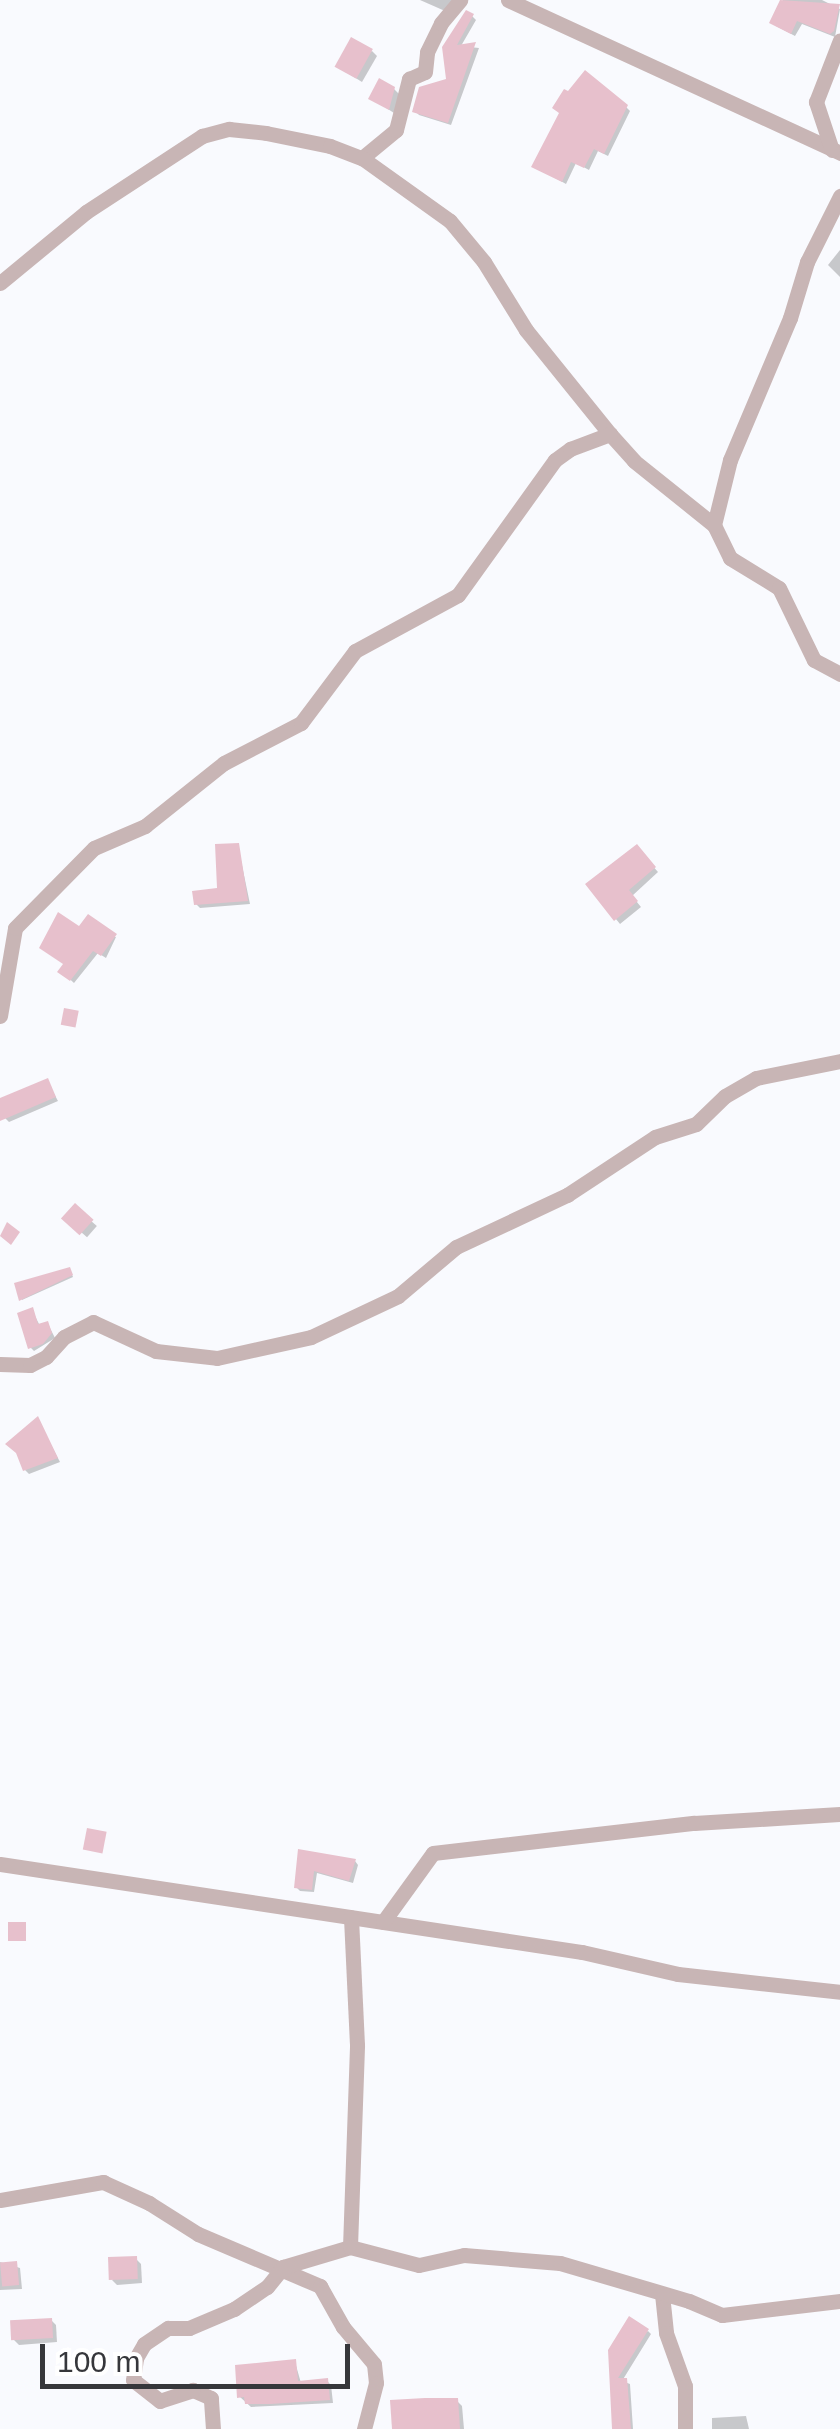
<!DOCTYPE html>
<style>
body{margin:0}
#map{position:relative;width:840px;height:2429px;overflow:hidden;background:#f9fafe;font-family:Helvetica,sans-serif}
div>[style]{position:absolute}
.shadow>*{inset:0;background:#0003;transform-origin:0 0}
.building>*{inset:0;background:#e7c0cc;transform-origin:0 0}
.minor>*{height:15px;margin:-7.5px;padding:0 7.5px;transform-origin:7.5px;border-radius:7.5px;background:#c8b5b5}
span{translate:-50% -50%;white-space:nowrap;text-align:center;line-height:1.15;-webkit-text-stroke:10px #fff;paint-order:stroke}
.scale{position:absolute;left:40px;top:2344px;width:310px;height:45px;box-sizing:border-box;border:5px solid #36373b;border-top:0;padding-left:12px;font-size:30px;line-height:35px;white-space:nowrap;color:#36373b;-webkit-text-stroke:8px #fff;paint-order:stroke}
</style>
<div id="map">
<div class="shadow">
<i style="clip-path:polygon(420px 0,455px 0,445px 11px)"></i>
<i style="clip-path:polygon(783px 0,822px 0,840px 9px,835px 37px,802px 24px,795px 36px,776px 26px,772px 22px)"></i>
<i style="clip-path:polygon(472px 16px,476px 20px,461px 46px,479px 48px,451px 125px,419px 115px,415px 111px,449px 81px,445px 47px)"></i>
<i style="clip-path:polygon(372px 51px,377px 56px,362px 82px,338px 67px)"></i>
<i style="clip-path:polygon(394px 89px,399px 94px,394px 113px,371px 98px)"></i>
<i style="clip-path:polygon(626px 107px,630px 111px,608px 156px,598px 151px,589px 170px,576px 163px,566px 184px,534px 166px)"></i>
<i style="clip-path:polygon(840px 250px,840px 277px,828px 265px)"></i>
<i style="clip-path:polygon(238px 846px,250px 904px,200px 908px,196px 904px,220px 890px)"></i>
<i style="clip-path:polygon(636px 847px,658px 872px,632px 896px,641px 907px,620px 924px,588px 885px)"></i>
<i style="clip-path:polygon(79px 930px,116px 937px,106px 958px,98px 953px,74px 983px,61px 971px)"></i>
<i style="clip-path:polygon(47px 1081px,58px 1101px,9px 1122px,5px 1118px,0 1101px)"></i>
<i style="left:75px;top:1207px;width:29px;height:15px;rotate:41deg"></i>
<i style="clip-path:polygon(71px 1272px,73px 1277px,22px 1300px,17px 1285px)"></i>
<i style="clip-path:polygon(32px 1310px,40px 1326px,48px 1324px,55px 1338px,34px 1351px,30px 1347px)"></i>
<i style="clip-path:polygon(38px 1420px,60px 1462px,29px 1474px,25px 1470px)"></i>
<i style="clip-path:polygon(300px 1852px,355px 1861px,358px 1865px,353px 1883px,317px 1873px,314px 1892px,300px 1891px,296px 1887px)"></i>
<i style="clip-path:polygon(136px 2259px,141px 2264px,142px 2283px,117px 2285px,112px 2280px)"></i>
<i style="clip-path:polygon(0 2262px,20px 2268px,22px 2289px,0 2290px)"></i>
<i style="clip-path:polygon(51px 2320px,56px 2325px,57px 2342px,19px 2345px,14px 2340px)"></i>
<i style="clip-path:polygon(648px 2331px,651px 2334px,622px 2381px,630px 2384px,633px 2429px,616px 2429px,611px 2350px)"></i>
<i style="clip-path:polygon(295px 2362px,301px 2383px,327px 2381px,331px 2385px,333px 2403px,251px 2407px,240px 2397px)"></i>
<i style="clip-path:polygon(457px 2401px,462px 2406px,464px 2429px,395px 2429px)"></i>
<i style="clip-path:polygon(746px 2416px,749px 2429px,712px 2429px,712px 2418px)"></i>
</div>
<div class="building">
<i style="clip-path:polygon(780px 0,840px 4px,834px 31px,830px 34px,797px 21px,791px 34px,769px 23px)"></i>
<i style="clip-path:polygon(466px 10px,474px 14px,457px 45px,476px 42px,448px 123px,412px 112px,419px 87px,446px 79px,442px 47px)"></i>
<i style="left:351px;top:37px;width:25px;height:34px;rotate:29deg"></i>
<i style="clip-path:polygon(585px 70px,628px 105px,604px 154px,594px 149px,584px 168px,571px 162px,562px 182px,531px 167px,559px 113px,552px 108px,564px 89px,568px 91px)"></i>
<i style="clip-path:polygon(379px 78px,395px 87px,389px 110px,368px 99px)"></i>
<i style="clip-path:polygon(239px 843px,248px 901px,194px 905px,192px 891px,217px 888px,215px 844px)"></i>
<i style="clip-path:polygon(637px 844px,656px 867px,629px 890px,638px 901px,614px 921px,585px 884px)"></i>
<i style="clip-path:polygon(58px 912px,79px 926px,88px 914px,117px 934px,101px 956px,93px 951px,70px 981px,57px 972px,63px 964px,39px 948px)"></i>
<i style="left:64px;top:1008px;width:15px;height:17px;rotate:11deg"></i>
<i style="clip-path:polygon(48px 1078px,56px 1097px,0 1121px,0 1098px)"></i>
<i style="left:75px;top:1203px;width:25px;height:21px;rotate:42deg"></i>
<i style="clip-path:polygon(7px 1222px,20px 1232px,11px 1245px,0 1236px)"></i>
<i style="clip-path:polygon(70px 1267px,73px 1275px,19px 1301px,14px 1283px)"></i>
<i style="clip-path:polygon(33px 1307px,38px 1324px,48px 1321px,52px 1333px,43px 1344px,28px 1349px,17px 1313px)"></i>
<i style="clip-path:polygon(38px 1416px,58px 1458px,23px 1471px,16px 1453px,5px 1444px)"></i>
<i style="left:87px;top:1828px;width:20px;height:22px;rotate:11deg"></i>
<i style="clip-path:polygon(298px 1849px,356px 1859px,349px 1881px,314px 1871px,312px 1890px,294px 1888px)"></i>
<i style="left:8px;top:1922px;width:18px;height:19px"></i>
<i style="left:137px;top:2256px;width:23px;height:29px;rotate:88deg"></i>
<i style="left:17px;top:2261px;width:24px;height:17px;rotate:85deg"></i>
<i style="clip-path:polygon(629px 2316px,649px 2329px,618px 2378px,627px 2378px,631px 2429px,612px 2429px,608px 2350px)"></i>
<i style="left:52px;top:2318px;width:20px;height:42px;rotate:87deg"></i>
<i style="clip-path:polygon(296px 2359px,298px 2381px,328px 2378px,330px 2400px,270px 2404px,245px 2404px,244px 2397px,237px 2398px,235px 2365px)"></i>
<i style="clip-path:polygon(425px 2398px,458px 2398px,460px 2429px,392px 2429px,390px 2400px)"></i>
</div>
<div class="minor">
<i style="left:508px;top:0;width:366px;rotate:24.7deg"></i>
<i style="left:832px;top:150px;width:51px;rotate:-108.4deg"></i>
<i style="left:816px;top:102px;width:66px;rotate:-68.8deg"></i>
<i style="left:362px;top:158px;width:44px;rotate:-39.5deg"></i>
<i style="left:396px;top:130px;width:53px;rotate:-75.7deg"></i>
<i style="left:409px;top:79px;width:17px;rotate:-24deg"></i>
<i style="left:425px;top:72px;width:20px;rotate:-84deg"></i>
<i style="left:427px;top:52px;width:32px;rotate:-64deg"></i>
<i style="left:441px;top:23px;width:30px;rotate:-50deg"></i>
<i style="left:0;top:283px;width:112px;rotate:-39.5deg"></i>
<i style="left:86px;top:212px;width:139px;rotate:-33.2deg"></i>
<i style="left:202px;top:136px;width:28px;rotate:-15deg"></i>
<i style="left:229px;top:129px;width:37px;rotate:6deg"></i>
<i style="left:266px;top:133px;width:65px;rotate:11.5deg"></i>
<i style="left:330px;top:146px;width:34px;rotate:21deg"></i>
<i style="left:362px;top:158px;width:108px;rotate:35.6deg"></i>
<i style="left:450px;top:221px;width:53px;rotate:50.3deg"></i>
<i style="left:484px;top:262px;width:80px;rotate:58.3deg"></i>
<i style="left:526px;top:330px;width:134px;rotate:51.1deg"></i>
<i style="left:610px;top:434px;width:36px;rotate:48deg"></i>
<i style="left:634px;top:461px;width:102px;rotate:38.7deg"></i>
<i style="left:714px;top:525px;width:37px;rotate:64deg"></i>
<i style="left:730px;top:558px;width:57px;rotate:31.5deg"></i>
<i style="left:779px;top:588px;width:80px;rotate:64.1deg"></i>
<i style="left:814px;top:660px;width:30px;rotate:28deg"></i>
<i style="left:714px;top:525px;width:67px;rotate:-76.2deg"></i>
<i style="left:730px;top:460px;width:154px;rotate:-67.1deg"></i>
<i style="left:790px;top:318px;width:59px;rotate:-73.1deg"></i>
<i style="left:807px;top:262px;width:74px;rotate:-63.4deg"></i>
<i style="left:0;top:1016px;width:89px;rotate:-80.3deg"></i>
<i style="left:15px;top:928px;width:112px;rotate:-45.4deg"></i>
<i style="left:94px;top:848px;width:56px;rotate:-23.3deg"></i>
<i style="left:145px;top:826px;width:101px;rotate:-38.6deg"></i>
<i style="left:224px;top:763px;width:87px;rotate:-27.5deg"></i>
<i style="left:301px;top:723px;width:90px;rotate:-53.1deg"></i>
<i style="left:355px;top:651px;width:117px;rotate:-28.5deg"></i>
<i style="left:458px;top:595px;width:166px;rotate:-54.3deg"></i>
<i style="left:555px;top:460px;width:19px;rotate:-36deg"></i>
<i style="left:570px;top:449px;width:43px;rotate:-20.6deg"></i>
<i style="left:0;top:1364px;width:30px;rotate:2deg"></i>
<i style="left:30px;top:1365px;width:18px;rotate:-27deg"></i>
<i style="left:46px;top:1357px;width:27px;rotate:-48deg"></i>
<i style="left:64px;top:1337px;width:33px;rotate:-27deg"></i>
<i style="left:93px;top:1322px;width:69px;rotate:24.7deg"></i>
<i style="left:156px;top:1351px;width:61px;rotate:6.5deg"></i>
<i style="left:217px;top:1358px;width:96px;rotate:-12.6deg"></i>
<i style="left:311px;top:1337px;width:96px;rotate:-25.2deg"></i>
<i style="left:398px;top:1296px;width:76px;rotate:-40.2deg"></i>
<i style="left:456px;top:1247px;width:123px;rotate:-25.1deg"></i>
<i style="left:567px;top:1195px;width:105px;rotate:-33.4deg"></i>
<i style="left:655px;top:1137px;width:43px;rotate:-17.6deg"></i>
<i style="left:696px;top:1124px;width:40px;rotate:-44deg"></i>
<i style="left:725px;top:1096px;width:36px;rotate:-30deg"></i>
<i style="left:756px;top:1078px;width:86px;rotate:-11.4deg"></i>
<i style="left:0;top:1864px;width:589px;rotate:8.6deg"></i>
<i style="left:582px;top:1952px;width:98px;rotate:12.9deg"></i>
<i style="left:678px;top:1974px;width:163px;rotate:6.3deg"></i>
<i style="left:383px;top:1922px;width:85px;rotate:-54.1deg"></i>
<i style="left:433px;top:1853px;width:263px;rotate:-6.6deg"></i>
<i style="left:694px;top:1823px;width:146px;rotate:-3.5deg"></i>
<i style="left:0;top:2200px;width:105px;rotate:-9.9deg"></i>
<i style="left:103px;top:2182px;width:51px;rotate:24.5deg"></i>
<i style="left:149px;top:2203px;width:58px;rotate:32.3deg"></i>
<i style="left:198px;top:2234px;width:133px;rotate:23.1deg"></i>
<i style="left:320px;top:2286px;width:47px;rotate:60.7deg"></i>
<i style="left:343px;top:2327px;width:48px;rotate:50deg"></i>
<i style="left:374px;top:2364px;width:19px;rotate:84deg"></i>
<i style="left:376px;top:2383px;width:48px;rotate:104.6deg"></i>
<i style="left:350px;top:2247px;width:202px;rotate:-88deg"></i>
<i style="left:357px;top:2045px;width:128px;rotate:-92.7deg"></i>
<i style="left:662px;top:2294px;width:39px;rotate:84deg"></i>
<i style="left:666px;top:2333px;width:56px;rotate:70.3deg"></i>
<i style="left:685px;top:2386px;width:43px;rotate:90deg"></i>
<i style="left:213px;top:2429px;width:31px;rotate:-94deg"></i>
<i style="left:211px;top:2398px;width:20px;rotate:-156deg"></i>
<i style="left:193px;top:2390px;width:35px;rotate:162deg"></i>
<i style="left:160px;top:2401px;width:34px;rotate:-142deg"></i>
<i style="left:133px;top:2380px;width:22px;rotate:-82deg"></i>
<i style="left:136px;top:2358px;width:16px;rotate:-60deg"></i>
<i style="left:144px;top:2344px;width:29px;rotate:-34deg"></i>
<i style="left:168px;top:2328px;width:21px"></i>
<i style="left:189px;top:2328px;width:49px;rotate:-22.9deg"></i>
<i style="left:234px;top:2309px;width:40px;rotate:-34deg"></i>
<i style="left:267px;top:2287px;width:26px;rotate:-51deg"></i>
<i style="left:283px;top:2267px;width:70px;rotate:-16.6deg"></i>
<i style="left:350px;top:2247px;width:71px;rotate:14.6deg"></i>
<i style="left:419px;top:2265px;width:46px;rotate:-12.5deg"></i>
<i style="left:464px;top:2255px;width:96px;rotate:4.8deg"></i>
<i style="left:560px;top:2263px;width:134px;rotate:16.4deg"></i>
<i style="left:689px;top:2301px;width:36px;rotate:23deg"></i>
<i style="left:722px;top:2315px;width:119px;rotate:-6.8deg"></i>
</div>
<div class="scale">100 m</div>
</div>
